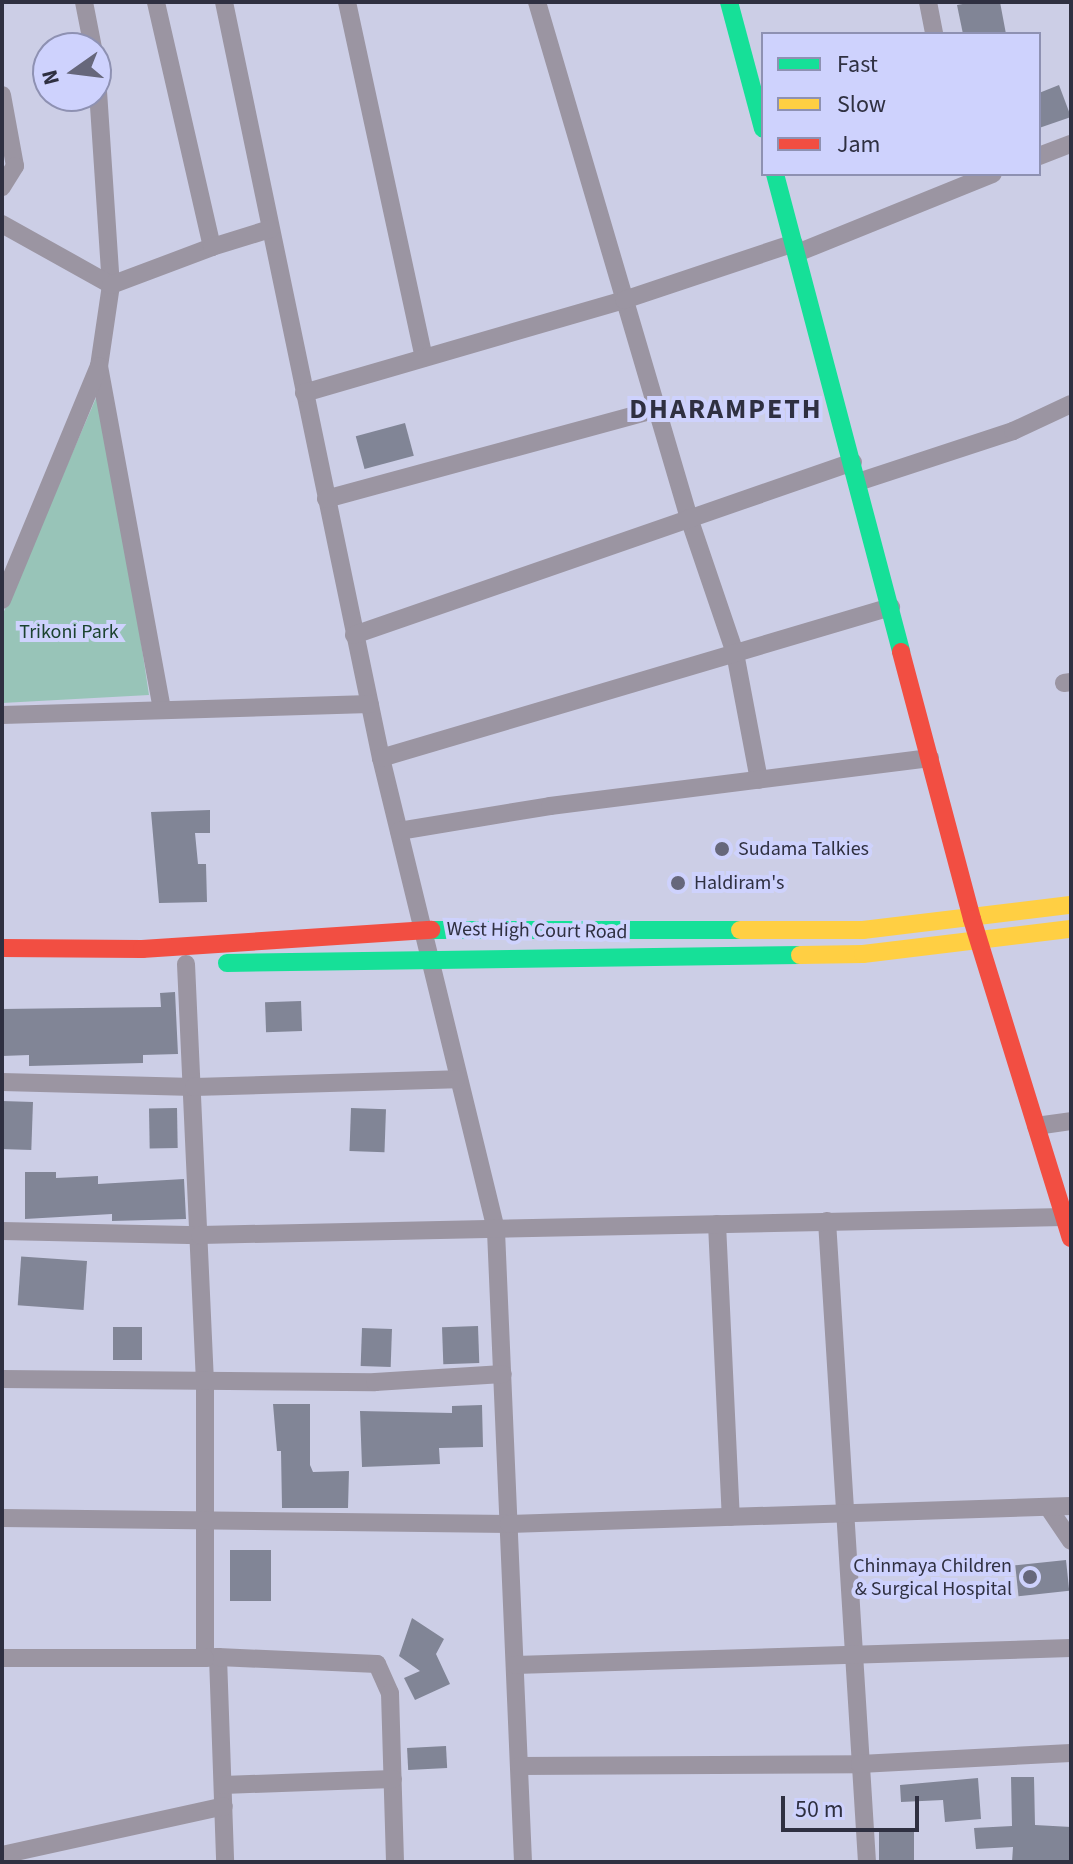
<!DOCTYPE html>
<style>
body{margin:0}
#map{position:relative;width:1073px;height:1864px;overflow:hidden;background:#cccee6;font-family:"Source Sans 3",sans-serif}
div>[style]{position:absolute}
.green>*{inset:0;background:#98c4b8}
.building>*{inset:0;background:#818596;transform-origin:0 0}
.street>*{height:18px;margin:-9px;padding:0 9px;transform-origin:9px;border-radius:9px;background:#9b95a2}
.fast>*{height:18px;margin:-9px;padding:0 9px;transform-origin:9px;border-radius:9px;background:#16e098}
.slow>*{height:18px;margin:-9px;padding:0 9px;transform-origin:9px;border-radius:9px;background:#ffcf43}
.jam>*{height:18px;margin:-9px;padding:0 9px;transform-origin:9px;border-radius:9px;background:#f24e42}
.dots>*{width:22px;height:22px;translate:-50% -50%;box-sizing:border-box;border:4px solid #ced2fd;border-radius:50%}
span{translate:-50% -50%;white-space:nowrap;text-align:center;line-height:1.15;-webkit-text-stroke:8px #ced2fd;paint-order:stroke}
.park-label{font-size:20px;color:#1c4330}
.poi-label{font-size:20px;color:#2f3041}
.left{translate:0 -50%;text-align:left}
.right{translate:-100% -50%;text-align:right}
.street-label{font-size:20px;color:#2f3041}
.district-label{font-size:28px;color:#2f3041;font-weight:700;letter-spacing:2px}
.frame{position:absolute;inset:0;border:4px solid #2f3041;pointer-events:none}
.legend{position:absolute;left:761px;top:32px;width:280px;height:144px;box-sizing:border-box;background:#ced2fd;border:2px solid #8e91b2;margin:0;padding:10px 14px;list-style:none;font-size:24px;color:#2f3041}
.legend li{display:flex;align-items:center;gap:16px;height:40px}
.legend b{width:40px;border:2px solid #8e91b2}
.north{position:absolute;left:32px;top:32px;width:80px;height:80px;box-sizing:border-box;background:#ced2fd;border:2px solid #8e91b2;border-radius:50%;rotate:256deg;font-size:22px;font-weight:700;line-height:32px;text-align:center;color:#2f3041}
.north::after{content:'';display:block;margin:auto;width:28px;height:36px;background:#66677b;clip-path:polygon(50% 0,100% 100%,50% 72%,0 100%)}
.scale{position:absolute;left:781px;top:1796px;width:138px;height:36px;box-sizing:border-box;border:4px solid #2f3041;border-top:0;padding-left:10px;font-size:24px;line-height:28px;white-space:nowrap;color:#2f3041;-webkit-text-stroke:6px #ced2fd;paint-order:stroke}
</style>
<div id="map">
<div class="green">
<i style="clip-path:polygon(102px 384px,149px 695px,2px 703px,2px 616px)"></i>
</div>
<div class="building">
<i style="clip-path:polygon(974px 2px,1000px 2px,1006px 34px,963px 34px,957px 5px)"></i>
<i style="clip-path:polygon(1059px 85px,1071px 117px,1039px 128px,1039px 93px)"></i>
<i style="left:405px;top:423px;width:34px;height:51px;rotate:75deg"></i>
<i style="clip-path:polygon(210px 810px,210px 833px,195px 833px,198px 864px,206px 864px,207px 902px,159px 903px,151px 812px)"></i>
<i style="clip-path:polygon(175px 992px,178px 1054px,143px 1055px,143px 1063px,29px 1066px,29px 1055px,2px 1056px,2px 1009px,161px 1007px,160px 993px)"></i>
<i style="left:301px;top:1001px;width:30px;height:36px;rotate:88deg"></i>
<i style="left:2px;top:1101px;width:31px;height:48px;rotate:2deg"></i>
<i style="left:177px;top:1108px;width:40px;height:28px;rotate:89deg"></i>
<i style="left:351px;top:1108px;width:35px;height:43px;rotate:2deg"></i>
<i style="clip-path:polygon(25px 1172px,56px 1172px,56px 1178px,98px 1176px,98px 1184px,184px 1179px,186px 1219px,112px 1221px,112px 1214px,25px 1219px)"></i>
<i style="left:87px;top:1261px;width:49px;height:66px;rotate:94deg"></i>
<i style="left:478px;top:1326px;width:37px;height:36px;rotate:88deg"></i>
<i style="left:113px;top:1327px;width:29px;height:33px"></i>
<i style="left:362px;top:1328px;width:30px;height:38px;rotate:2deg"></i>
<i style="clip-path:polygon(273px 1404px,310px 1404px,310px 1465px,313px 1472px,349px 1471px,348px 1508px,282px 1508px,281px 1451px,277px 1451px)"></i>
<i style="clip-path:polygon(482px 1405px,483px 1447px,439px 1448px,440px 1464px,362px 1467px,360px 1411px,452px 1413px,452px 1406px)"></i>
<i style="left:271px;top:1550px;width:51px;height:41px;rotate:90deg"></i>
<i style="left:1066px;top:1560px;width:31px;height:51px;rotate:84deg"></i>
<i style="clip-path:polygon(412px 1618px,444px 1639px,436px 1654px,450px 1684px,415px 1700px,404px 1678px,420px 1671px,399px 1656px)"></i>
<i style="left:446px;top:1746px;width:22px;height:39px;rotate:87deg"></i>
<i style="clip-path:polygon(1011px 1777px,1034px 1777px,1035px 1825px,1071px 1827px,1071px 1862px,1012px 1862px,1013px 1847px,976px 1849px,974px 1828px,1012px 1826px)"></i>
<i style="clip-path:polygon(978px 1778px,981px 1819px,945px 1822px,943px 1800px,901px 1802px,900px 1785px)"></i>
<i style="left:879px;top:1830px;width:35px;height:32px"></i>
</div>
<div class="street">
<i style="left:84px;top:2px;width:47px;rotate:78.9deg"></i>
<i style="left:224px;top:2px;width:772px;rotate:78.27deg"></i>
<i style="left:381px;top:758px;width:487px;rotate:76.3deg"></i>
<i style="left:496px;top:1231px;width:632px;rotate:87.55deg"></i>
<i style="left:347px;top:2px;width:364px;rotate:77.8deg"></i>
<i style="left:537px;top:2px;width:538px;rotate:73.59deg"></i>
<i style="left:689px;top:518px;width:143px;rotate:71.2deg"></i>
<i style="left:735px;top:653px;width:129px;rotate:79.3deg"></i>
<i style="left:928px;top:2px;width:33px;rotate:79deg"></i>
<i style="left:96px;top:61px;width:225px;rotate:86.2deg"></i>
<i style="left:111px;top:285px;width:82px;rotate:98.4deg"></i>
<i style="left:99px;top:366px;width:349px;rotate:79.6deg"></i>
<i style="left:2px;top:95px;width:72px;rotate:79.6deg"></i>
<i style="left:15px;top:166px;width:25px;rotate:122deg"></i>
<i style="left:1039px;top:156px;width:34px;rotate:-21deg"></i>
<i style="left:2px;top:224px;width:125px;rotate:29.2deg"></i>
<i style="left:111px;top:285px;width:108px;rotate:-20.6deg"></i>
<i style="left:212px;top:247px;width:251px;rotate:-102.9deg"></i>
<i style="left:212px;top:247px;width:61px;rotate:-17.2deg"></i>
<i style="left:797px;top:253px;width:211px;rotate:-22deg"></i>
<i style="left:304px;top:393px;width:333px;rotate:-16.2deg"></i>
<i style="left:624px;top:300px;width:179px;rotate:-18.5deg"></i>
<i style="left:858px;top:482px;width:163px;rotate:-18.2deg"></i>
<i style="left:1013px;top:431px;width:64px;rotate:-25deg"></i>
<i style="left:326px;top:499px;width:343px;rotate:-15.2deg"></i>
<i style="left:2px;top:600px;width:253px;rotate:-67.5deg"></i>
<i style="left:354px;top:635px;width:528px;rotate:-19.12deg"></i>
<i style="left:1064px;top:683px;width:7px;rotate:-8deg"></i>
<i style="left:2px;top:715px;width:368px;rotate:-1.7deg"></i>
<i style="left:381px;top:758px;width:532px;rotate:-16.49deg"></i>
<i style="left:399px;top:831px;width:153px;rotate:-9.4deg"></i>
<i style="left:550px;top:806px;width:383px;rotate:-7.2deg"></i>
<i style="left:186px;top:964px;width:416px;rotate:87.4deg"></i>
<i style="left:205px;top:1380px;width:278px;rotate:90deg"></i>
<i style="left:205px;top:1658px;width:13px;rotate:-4deg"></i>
<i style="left:218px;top:1657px;width:205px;rotate:88deg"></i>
<i style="left:2px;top:1082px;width:192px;rotate:1.5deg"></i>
<i style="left:194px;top:1087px;width:262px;rotate:-1.7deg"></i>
<i style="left:1036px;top:1126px;width:35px;rotate:-8deg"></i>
<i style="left:827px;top:1221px;width:642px;rotate:86.43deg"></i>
<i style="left:717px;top:1224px;width:293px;rotate:87.3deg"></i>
<i style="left:2px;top:1231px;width:198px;rotate:1.2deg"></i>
<i style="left:200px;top:1235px;width:864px;rotate:-1.19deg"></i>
<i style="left:2px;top:1379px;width:373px;rotate:0.5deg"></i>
<i style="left:375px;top:1382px;width:128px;rotate:-3.6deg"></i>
<i style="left:1048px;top:1507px;width:41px;rotate:55.9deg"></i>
<i style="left:2px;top:1518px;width:507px;rotate:0.68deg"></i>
<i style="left:509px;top:1524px;width:562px;rotate:-1.83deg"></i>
<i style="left:218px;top:1657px;width:159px;rotate:2.5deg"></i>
<i style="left:377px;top:1664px;width:32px;rotate:66deg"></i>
<i style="left:390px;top:1693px;width:169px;rotate:88.3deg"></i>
<i style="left:2px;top:1658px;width:203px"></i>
<i style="left:515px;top:1665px;width:556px;rotate:-1.75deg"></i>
<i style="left:519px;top:1766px;width:341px;rotate:-0.3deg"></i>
<i style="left:860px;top:1764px;width:211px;rotate:-3deg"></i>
<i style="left:223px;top:1785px;width:170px;rotate:-2deg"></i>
<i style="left:2px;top:1855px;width:227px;rotate:-12.4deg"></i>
</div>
<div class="fast">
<i style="left:729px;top:2px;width:131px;rotate:75deg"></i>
<i style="left:775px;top:174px;width:494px;rotate:75.2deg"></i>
<i style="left:431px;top:930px;width:309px"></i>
<i style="left:227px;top:963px;width:573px;rotate:-0.8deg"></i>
</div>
<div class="slow">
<i style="left:740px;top:930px;width:123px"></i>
<i style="left:863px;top:930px;width:209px;rotate:-6.9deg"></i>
<i style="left:800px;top:955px;width:63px;rotate:-0.9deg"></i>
<i style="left:863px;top:954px;width:209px;rotate:-6.9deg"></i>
</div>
<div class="jam">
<i style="left:901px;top:652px;width:276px;rotate:75.1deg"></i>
<i style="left:972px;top:919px;width:334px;rotate:72.8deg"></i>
<i style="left:2px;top:948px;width:140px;rotate:0.4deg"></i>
<i style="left:142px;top:949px;width:290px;rotate:-3.8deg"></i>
</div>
<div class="dots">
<i style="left:722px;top:849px;background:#66677b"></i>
<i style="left:678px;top:883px;background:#66677b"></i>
<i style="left:1030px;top:1577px;background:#66677b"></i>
</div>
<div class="park-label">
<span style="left:69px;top:632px">Trikoni Park</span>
</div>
<div class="poi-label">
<span class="left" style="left:738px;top:849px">Sudama Talkies</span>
<span class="left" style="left:694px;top:883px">Haldiram's</span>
<span class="right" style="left:1012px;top:1578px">Chinmaya Children<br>&amp; Surgical Hospital</span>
</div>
<div class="street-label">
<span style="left:537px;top:931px;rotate:1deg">West High Court Road</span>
</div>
<div class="district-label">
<span style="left:726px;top:409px">DHARAMPETH</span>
</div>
<div class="frame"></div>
<ul class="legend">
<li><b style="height:10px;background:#16e098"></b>Fast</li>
<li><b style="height:10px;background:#ffcf43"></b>Slow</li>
<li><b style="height:10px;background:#f24e42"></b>Jam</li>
</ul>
<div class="north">N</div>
<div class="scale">50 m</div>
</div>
